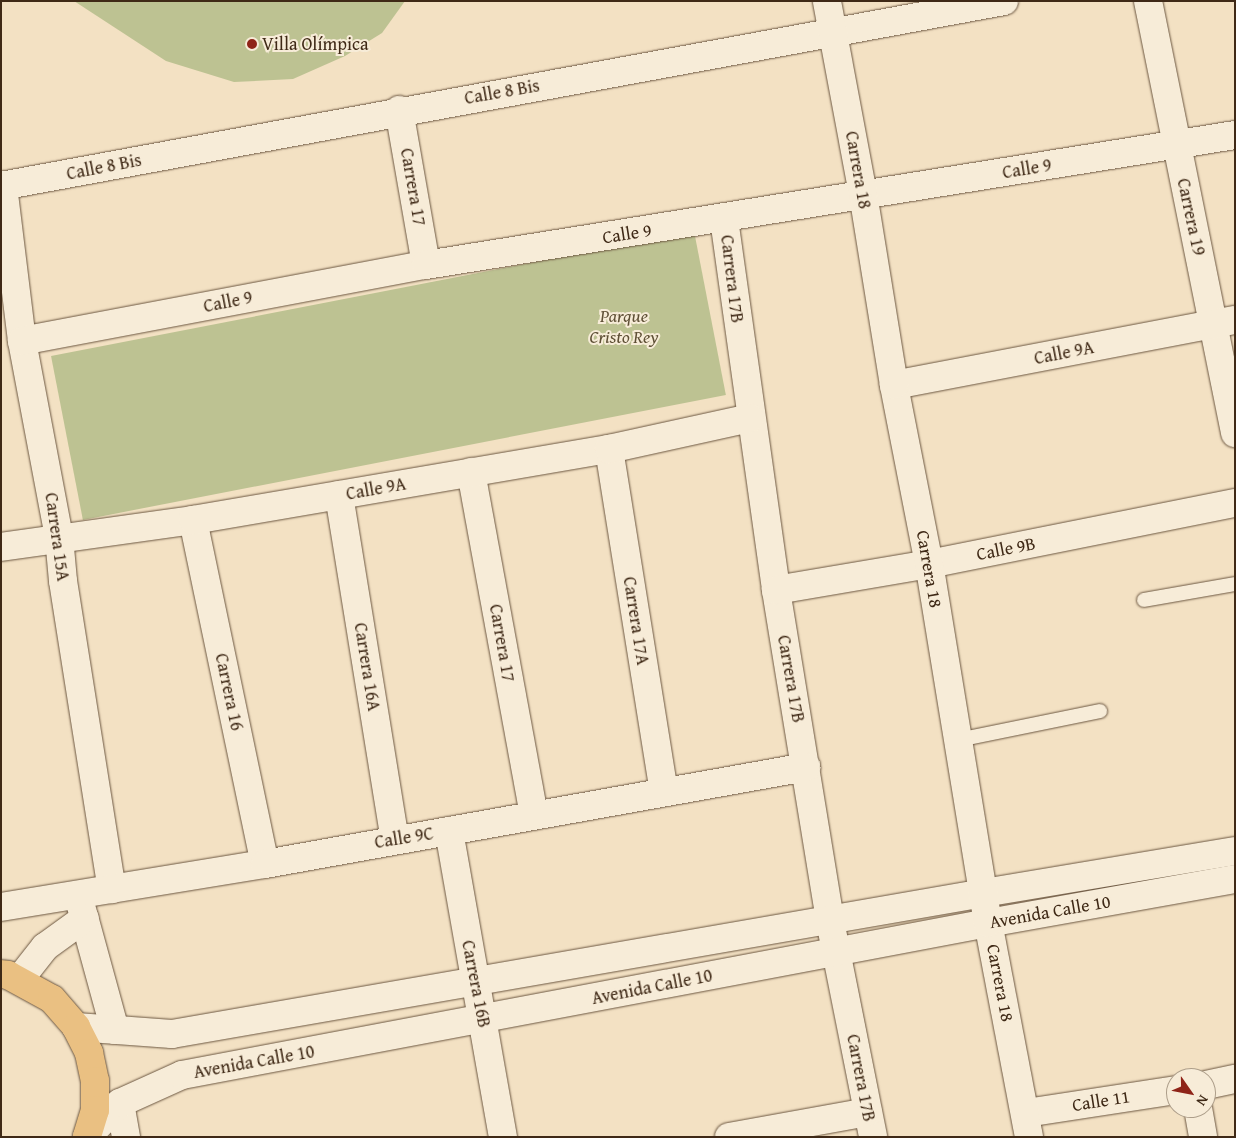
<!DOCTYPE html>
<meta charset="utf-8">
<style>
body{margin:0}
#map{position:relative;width:1236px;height:1138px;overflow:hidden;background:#f3e1c3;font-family:"Gentium Book Plus",serif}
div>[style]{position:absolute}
.green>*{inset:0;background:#bdc292;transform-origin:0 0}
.roads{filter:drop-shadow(0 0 1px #6c5741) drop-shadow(0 0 1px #6c5741)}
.lane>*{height:14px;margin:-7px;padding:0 7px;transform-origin:7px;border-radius:7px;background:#f7ecd8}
.street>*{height:28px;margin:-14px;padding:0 14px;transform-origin:14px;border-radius:14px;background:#f7ecd8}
.secondary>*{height:28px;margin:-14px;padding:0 14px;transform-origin:14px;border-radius:14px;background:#f7ecd8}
.highway>*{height:28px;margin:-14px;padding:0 14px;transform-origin:14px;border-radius:14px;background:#eac082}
.dots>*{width:14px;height:14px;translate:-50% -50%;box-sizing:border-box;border:2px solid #f7ecd8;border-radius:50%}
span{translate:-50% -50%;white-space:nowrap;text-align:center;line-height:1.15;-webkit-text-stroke:4px #f7ecd8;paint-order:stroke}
.poi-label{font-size:18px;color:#3f2916}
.left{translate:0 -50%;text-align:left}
.street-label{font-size:18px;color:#3f2916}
.park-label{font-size:18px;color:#5e4f35;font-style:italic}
.frame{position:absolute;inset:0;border:2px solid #3f2916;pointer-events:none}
.north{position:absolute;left:1166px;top:1068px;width:50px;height:50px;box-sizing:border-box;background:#f7ecd8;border:1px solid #ad9e8a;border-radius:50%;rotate:123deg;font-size:14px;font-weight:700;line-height:20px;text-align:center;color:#3f2916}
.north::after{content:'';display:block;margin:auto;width:18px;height:22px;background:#8f2418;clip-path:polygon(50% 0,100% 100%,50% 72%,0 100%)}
</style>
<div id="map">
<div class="green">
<i style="clip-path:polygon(74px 1px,405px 1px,382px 33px,345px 56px,293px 79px,234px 82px,166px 61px)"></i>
<i style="left:694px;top:231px;width:167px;height:655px;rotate:79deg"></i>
</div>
<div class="roads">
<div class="lane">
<i style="left:1144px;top:600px;width:92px;rotate:-10deg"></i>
<i style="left:958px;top:740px;width:145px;rotate:-11.5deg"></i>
</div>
<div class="street">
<i style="left:1148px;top:1px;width:441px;rotate:78.6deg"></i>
<i style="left:399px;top:110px;width:157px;rotate:80.1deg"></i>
<i style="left:1px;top:186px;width:1020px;rotate:-10.45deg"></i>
<i style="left:3px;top:186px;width:156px;rotate:83deg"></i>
<i style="left:22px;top:341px;width:199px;rotate:79.3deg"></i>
<i style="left:59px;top:537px;width:44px;rotate:84.8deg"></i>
<i style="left:63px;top:581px;width:312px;rotate:81deg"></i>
<i style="left:724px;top:219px;width:375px;rotate:82deg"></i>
<i style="left:776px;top:590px;width:335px;rotate:80.7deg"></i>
<i style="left:830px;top:921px;width:220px;rotate:78.7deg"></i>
<i style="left:22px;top:341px;width:411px;rotate:-10.7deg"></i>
<i style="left:426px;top:265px;width:819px;rotate:-9.13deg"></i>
<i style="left:894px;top:385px;width:347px;rotate:-10.8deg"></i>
<i style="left:609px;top:449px;width:347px;rotate:80.9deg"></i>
<i style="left:471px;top:472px;width:349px;rotate:79.6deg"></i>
<i style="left:339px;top:495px;width:349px;rotate:80.8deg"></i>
<i style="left:193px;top:520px;width:351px;rotate:78.2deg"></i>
<i style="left:1px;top:547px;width:194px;rotate:-8deg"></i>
<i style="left:193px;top:520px;width:422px;rotate:-9.7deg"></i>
<i style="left:609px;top:449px;width:144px;rotate:-12.4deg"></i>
<i style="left:776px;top:590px;width:155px;rotate:-9.6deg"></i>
<i style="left:929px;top:564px;width:312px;rotate:-11.3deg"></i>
<i style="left:449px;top:831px;width:311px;rotate:80deg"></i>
<i style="left:984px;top:893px;width:254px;rotate:-9.5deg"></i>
<i style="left:78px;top:895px;width:140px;rotate:74.7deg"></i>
<i style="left:1px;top:907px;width:267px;rotate:-9.3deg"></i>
<i style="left:265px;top:864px;width:550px;rotate:-10.16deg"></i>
<i style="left:19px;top:980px;width:42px;rotate:-51.8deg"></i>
<i style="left:45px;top:947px;width:49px;rotate:-35.9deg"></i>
<i style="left:1206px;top:1085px;width:30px;rotate:-12deg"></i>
<i style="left:120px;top:1103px;width:35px;rotate:80deg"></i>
<i style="left:1198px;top:1108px;width:29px;rotate:80deg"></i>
<i style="left:1026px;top:1113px;width:152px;rotate:-8.7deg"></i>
<i style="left:729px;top:1137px;width:141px;rotate:-10.2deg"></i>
<i style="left:1029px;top:1137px;width:218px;rotate:-100.8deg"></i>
<i style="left:988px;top:923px;width:251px;rotate:-10.1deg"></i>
</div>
<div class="secondary">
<i style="left:76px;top:1027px;width:96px;rotate:4.2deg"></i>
<i style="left:172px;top:1034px;width:824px;rotate:-9.85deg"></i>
<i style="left:87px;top:1137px;width:47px;rotate:-45.9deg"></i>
<i style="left:120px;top:1103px;width:68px;rotate:-24.3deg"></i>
<i style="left:182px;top:1075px;width:820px;rotate:-10.68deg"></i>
<i style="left:988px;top:923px;width:364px;rotate:-99.3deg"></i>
<i style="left:929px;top:564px;width:182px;rotate:-101.1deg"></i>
<i style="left:894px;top:385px;width:193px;rotate:-99.2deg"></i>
<i style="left:863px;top:194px;width:196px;rotate:-100.6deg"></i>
</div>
<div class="highway">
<i style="left:1px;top:974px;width:7px;rotate:8deg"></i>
<i style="left:8px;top:975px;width:50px;rotate:28.6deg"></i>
<i style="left:52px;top:999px;width:37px;rotate:49deg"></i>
<i style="left:76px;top:1027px;width:29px;rotate:63deg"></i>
<i style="left:89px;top:1053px;width:29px;rotate:78deg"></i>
<i style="left:95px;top:1081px;width:29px;rotate:90deg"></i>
<i style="left:95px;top:1110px;width:28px;rotate:107deg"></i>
</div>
</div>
<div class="dots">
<i style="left:252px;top:44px;background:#8f2418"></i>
</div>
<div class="poi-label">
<span class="left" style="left:262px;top:44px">Villa Olímpica</span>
</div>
<div class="street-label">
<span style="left:502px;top:92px;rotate:-10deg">Calle 8 Bis</span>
<span style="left:104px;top:167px;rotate:-11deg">Calle 8 Bis</span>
<span style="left:1027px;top:169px;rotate:-9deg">Calle 9</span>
<span style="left:858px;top:170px;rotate:80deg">Carrera 18</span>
<span style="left:413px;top:187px;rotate:80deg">Carrera 17</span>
<span style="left:1191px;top:217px;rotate:78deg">Carrera 19</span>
<span style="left:627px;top:234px;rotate:-9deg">Calle 9</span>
<span style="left:732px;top:279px;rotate:83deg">Carrera 17B</span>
<span style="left:228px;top:302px;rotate:-11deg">Calle 9</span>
<span style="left:1064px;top:353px;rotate:-11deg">Calle 9A</span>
<span style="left:376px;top:489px;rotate:-10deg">Calle 9A</span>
<span style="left:57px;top:537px;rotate:82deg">Carrera 15A</span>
<span style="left:1006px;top:549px;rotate:-11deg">Calle 9B</span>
<span style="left:929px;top:569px;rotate:80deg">Carrera 18</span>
<span style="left:636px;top:621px;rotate:81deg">Carrera 17A</span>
<span style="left:502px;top:643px;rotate:80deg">Carrera 17</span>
<span style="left:367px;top:667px;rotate:81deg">Carrera 16A</span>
<span style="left:791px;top:679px;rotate:80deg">Carrera 17B</span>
<span style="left:229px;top:692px;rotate:78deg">Carrera 16</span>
<span style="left:404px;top:838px;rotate:-9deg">Calle 9C</span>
<span style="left:1050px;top:912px;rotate:-10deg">Avenida Calle 10</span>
<span style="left:1000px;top:983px;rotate:79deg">Carrera 18</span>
<span style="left:476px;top:984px;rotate:79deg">Carrera 16B</span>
<span style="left:652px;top:987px;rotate:-11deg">Avenida Calle 10</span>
<span style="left:254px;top:1062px;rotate:-10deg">Avenida Calle 10</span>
<span style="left:861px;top:1078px;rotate:79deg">Carrera 17B</span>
<span style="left:1101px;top:1101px;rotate:-9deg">Calle 11</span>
</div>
<div class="park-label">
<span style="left:624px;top:327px">Parque<br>Cristo Rey</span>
</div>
<div class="frame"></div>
<div class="north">N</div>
</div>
